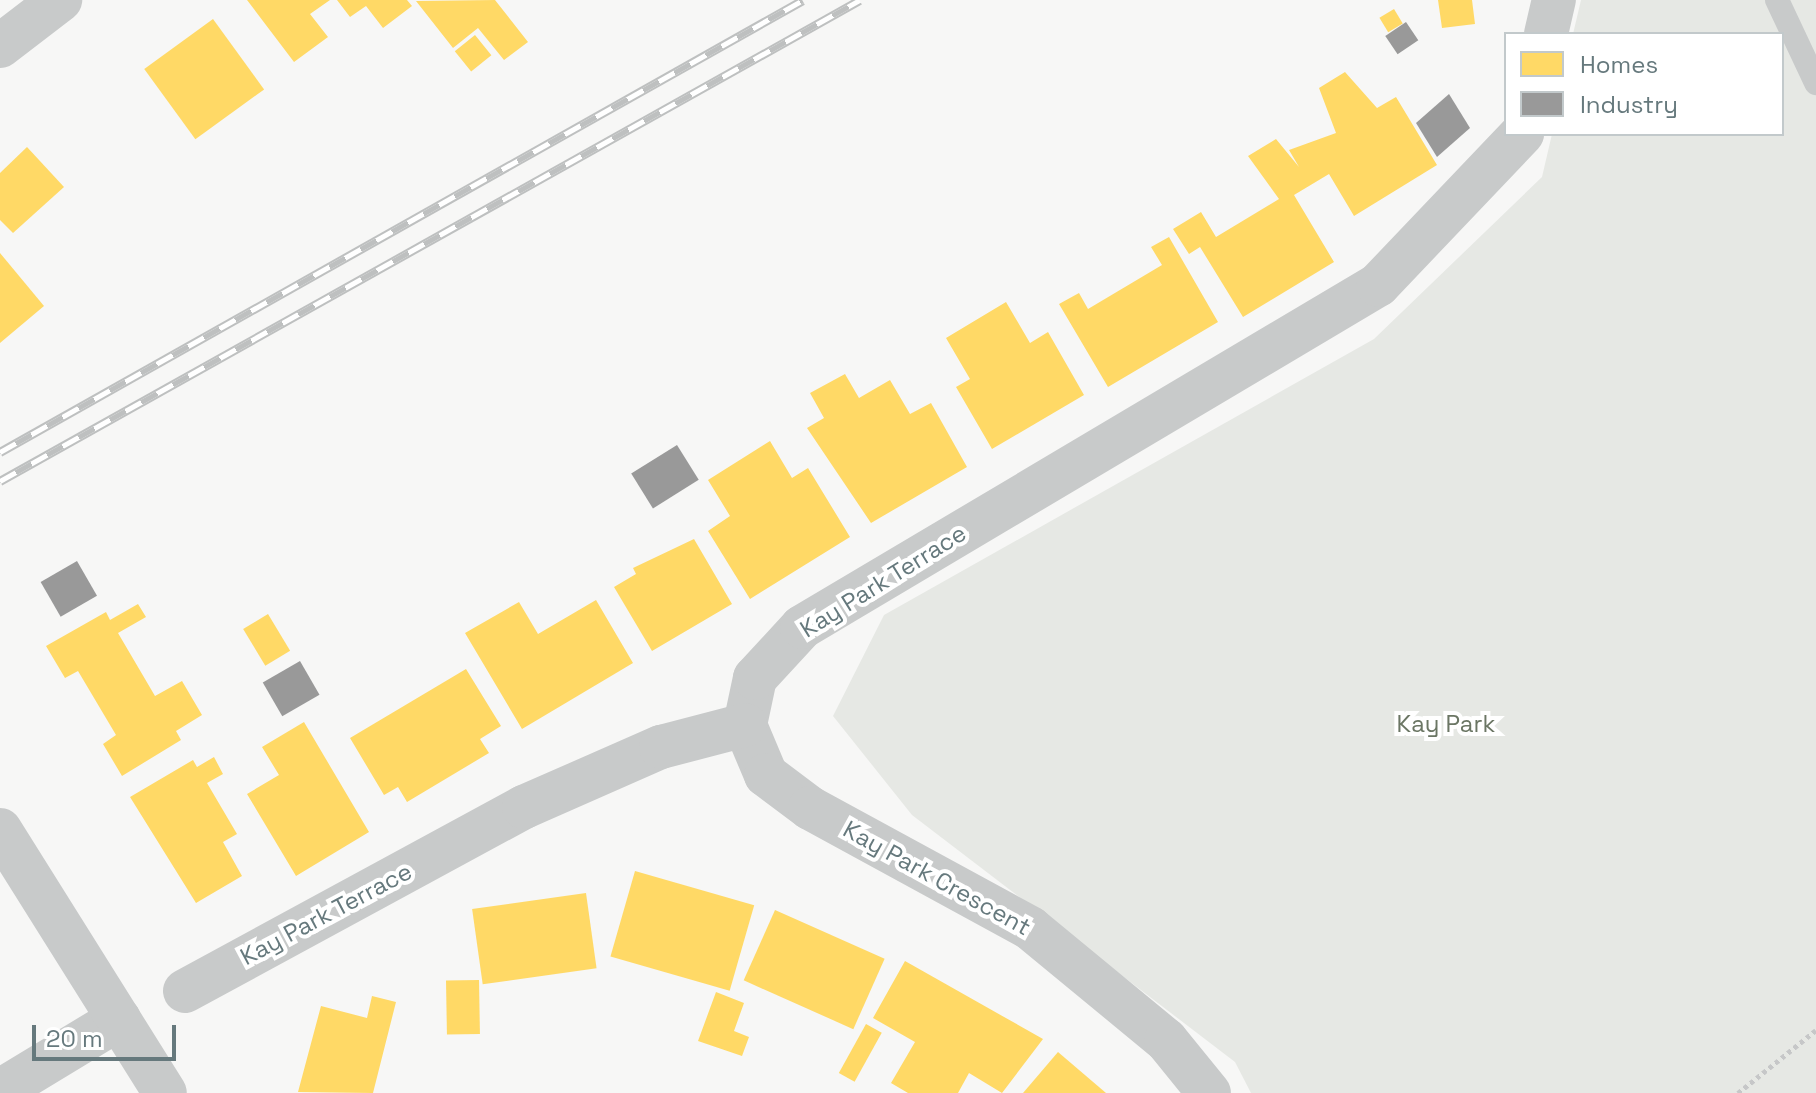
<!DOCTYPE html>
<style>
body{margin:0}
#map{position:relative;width:1816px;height:1093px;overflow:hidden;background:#f7f7f6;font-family:"Space Grotesk",sans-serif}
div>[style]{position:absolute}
.green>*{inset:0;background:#e6e8e4}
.homes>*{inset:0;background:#ffd966;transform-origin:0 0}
.industry>*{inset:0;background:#999;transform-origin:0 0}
.path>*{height:5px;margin-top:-2.5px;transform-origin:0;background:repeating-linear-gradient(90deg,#c6c7c8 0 4px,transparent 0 8px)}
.service>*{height:24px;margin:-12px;padding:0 12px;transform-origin:12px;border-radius:12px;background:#c8caca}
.minor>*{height:44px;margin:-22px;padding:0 22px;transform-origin:22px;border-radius:22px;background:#c8caca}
.tertiary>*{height:44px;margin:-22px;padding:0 22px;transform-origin:22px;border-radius:22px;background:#c8caca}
.rail>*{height:9px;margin-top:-4.5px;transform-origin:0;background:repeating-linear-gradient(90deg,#fff 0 18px,#bec0c0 0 36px);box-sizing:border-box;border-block:2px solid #bec0c0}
span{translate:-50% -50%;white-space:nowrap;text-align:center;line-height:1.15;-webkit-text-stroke:8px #fff;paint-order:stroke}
.street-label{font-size:24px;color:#66797d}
.park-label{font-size:24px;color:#6b7664}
.legend{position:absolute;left:1504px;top:32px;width:280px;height:104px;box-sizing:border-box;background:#fff;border:2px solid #c2c9cb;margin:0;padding:10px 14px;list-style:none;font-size:24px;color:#66797d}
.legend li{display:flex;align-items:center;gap:16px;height:40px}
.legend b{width:40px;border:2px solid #c2c9cb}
.scale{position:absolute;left:32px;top:1025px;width:144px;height:36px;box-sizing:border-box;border:4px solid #66797d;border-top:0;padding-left:10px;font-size:24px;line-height:28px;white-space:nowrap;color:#66797d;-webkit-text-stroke:6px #fff;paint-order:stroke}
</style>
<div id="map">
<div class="green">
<i style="clip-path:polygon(1581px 0,1816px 0,1816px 1093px,1251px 1093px,1235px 1062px,912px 815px,833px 716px,884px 615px,1374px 339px,1542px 177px,1552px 134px,1782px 134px,1782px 34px,1573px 34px)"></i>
</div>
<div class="homes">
<i style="clip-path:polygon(247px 0,330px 0,310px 14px,328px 37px,294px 62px)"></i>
<i style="clip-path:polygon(337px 0,407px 0,412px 6px,383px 28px,366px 6px,350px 17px)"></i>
<i style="clip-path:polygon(495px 0,528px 42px,504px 60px,478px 28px,453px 48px,416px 1px)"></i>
<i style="clip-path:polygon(1438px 0,1472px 0,1475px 24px,1442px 28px)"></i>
<i style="left:1394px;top:9px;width:17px;height:17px;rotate:59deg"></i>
<i style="left:213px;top:19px;width:87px;height:85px;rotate:54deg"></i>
<i style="left:475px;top:35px;width:26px;height:26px;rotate:51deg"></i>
<i style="clip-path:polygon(1345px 72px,1377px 108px,1396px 97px,1437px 165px,1354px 216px,1329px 174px,1294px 195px,1334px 262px,1243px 317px,1200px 247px,1189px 254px,1173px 229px,1201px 212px,1216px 237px,1279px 199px,1248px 156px,1276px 139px,1299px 167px,1289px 150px,1336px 133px,1319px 88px)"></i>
<i style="clip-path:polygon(27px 147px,64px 187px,13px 233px,0 220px,0 173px)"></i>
<i style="clip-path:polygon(1169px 237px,1218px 322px,1108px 387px,1059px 304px,1079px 293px,1088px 309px,1162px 265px,1151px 247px)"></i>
<i style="clip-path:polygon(0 253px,44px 306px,0 343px)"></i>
<i style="clip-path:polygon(1006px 302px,1030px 343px,1048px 332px,1084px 395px,992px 449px,956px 387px,970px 379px,946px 338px)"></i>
<i style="clip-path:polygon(845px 374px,859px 398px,890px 380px,910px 414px,931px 403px,967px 467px,871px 523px,807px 428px,824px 418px,810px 393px)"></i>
<i style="clip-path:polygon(770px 441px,792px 478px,808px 468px,850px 537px,750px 599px,708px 531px,730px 516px,708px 480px)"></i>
<i style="clip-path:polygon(694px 539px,732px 604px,652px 651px,614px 587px,636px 574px,633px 568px)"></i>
<i style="clip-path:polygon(596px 600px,633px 663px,522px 729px,465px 633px,519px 602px,538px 634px)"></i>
<i style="clip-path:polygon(138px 604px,146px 617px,118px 633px,155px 696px,182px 681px,202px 715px,176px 731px,181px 740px,122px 776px,103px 744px,116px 735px,78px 671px,65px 678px,46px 646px,106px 612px,110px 620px)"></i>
<i style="left:268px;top:614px;width:43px;height:29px;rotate:59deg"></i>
<i style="clip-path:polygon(466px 669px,501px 726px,480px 739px,489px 753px,407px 802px,398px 787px,384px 795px,350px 738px)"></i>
<i style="clip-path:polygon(304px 722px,369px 832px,296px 876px,247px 794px,279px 775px,262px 747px)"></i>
<i style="clip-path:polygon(214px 757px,223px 774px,207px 783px,237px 834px,223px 842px,242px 876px,196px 903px,130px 797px,193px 760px,197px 767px)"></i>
<i style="left:635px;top:871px;width:124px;height:89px;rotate:16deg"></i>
<i style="left:586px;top:893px;width:76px;height:115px;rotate:82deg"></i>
<i style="left:775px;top:910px;width:120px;height:77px;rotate:24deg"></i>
<i style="clip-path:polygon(905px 961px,1043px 1039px,1002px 1093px,969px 1073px,958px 1093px,908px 1093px,891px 1083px,915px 1042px,873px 1018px)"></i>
<i style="left:479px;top:980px;width:54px;height:33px;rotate:89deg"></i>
<i style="clip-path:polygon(716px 992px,744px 1003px,734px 1031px,749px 1037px,742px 1056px,698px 1041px)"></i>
<i style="clip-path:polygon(372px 996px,396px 1002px,373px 1093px,298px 1092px,321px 1006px,367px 1018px)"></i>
<i style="left:866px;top:1024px;width:18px;height:56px;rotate:29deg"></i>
<i style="clip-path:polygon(1058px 1052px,1106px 1093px,1023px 1093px)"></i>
</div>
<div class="industry">
<i style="left:1406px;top:22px;width:22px;height:25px;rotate:56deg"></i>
<i style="clip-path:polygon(1449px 94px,1470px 128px,1437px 157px,1416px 123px)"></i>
<i style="left:677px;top:445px;width:41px;height:54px;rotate:58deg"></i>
<i style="left:77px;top:561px;width:40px;height:42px;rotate:60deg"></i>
<i style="left:300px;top:661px;width:39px;height:43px;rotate:60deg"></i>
</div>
<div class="path">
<i style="left:1738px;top:1093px;width:100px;rotate:-38.9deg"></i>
</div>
<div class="service">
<i style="left:1777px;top:0;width:92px;rotate:64.8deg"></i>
</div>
<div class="minor">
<i style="left:1546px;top:34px;width:35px;rotate:-77deg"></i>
<i style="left:0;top:46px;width:76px;rotate:-37.5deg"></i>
<i style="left:745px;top:725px;width:48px;rotate:-78deg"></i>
<i style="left:755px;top:678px;width:69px;rotate:-47.3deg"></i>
<i style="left:802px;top:627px;width:670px;rotate:-30.7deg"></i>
<i style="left:1378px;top:285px;width:209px;rotate:-46.4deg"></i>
<i style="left:745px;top:725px;width:54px;rotate:67.2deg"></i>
<i style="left:766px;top:775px;width:55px;rotate:36.9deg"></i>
<i style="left:810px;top:808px;width:251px;rotate:28.6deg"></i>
<i style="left:1030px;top:928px;width:176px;rotate:39.5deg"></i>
<i style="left:1166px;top:1040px;width:68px;rotate:50.9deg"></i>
<i style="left:185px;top:991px;width:386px;rotate:-28.5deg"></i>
<i style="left:524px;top:807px;width:150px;rotate:-23.7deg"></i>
<i style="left:661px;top:747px;width:87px;rotate:-14.7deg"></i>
<i style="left:0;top:1091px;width:139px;rotate:-31.2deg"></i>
</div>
<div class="tertiary">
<i style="left:0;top:830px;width:310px;rotate:57.9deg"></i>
</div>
<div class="rail">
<i style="left:0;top:452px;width:921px;rotate:-29.37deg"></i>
<i style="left:0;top:481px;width:985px;rotate:-29.22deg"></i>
</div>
<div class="street-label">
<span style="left:883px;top:581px;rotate:-32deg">Kay Park Terrace</span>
<span style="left:937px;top:878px;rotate:29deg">Kay Park Crescent</span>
<span style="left:326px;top:914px;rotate:-28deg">Kay Park Terrace</span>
</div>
<div class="park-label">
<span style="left:1446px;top:724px">Kay Park</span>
</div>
<ul class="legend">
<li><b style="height:22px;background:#ffd966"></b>Homes</li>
<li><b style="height:22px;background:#999"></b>Industry</li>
</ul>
<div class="scale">20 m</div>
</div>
